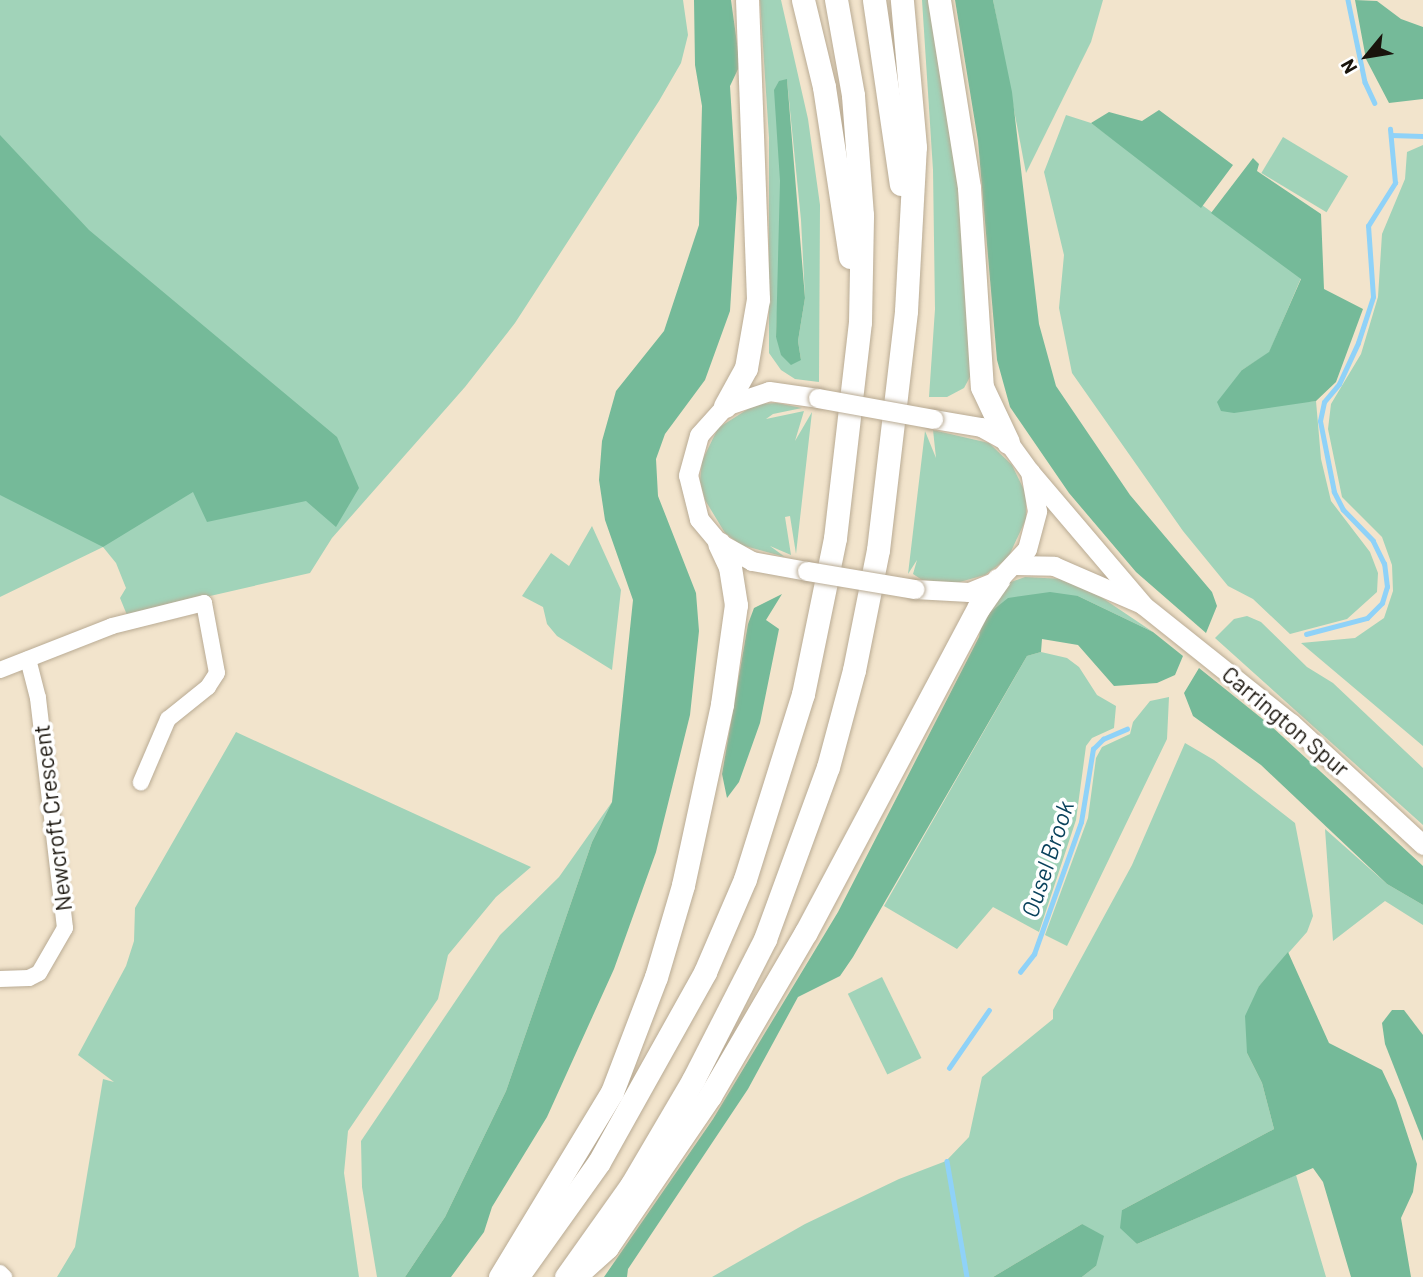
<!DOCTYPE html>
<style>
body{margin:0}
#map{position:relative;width:1423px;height:1277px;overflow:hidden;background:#f2e4cc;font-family:Barlow,sans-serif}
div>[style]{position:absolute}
.green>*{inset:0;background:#a1d3b9;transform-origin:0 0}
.forest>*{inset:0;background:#75ba99}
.stream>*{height:4.5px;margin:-2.25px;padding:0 2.25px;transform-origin:2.25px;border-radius:2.25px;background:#8fd2f8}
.roads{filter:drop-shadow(0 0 2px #b9ab94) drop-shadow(0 0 2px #b9ab94)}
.minor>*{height:16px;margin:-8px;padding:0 8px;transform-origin:8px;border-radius:8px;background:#fff}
.major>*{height:19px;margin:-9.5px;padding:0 9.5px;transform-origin:9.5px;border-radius:9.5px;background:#fff}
.highway>*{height:23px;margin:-11.5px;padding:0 11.5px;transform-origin:11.5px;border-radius:11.5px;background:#fff}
.bridges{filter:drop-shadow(0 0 2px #b9ab94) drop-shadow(0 0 2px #b9ab94)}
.major-bridge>*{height:19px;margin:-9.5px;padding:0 9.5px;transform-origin:9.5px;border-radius:9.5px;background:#fff}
span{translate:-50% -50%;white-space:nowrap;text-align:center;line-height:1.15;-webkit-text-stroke:7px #fff;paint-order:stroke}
.street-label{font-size:23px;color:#19140c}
.water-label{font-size:24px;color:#0a425c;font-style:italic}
.north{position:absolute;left:1332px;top:21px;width:70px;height:70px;-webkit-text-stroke:5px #fff;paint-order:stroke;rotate:240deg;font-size:19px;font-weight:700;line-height:28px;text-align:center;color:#19140c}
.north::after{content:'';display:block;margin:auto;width:24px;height:32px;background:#19140c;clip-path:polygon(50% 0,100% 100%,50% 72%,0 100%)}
</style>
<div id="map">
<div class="green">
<i style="clip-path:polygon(0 0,683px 0,688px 35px,681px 63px,659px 101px,515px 323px,465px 387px,332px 538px,310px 573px,127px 615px,120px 598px,126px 588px,116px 563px,103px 547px,0 597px)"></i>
<i style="clip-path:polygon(evenodd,760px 0,781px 0,808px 119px,820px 205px,819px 382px,795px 379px,781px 370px,769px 353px,769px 138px,760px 0,787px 80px,801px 220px,805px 298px,798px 341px,801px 360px,776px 337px,787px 80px)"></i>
<i style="clip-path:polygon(922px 0,932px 0,963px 205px,971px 375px,964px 388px,947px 397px,929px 397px,935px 309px,933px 170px)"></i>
<i style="clip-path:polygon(993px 0,1103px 0,1091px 42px,1026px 173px)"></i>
<i style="clip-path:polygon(1066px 115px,1091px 123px,1301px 278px,1269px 353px,1242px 370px,1281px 404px,1316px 401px,1321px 459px,1331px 501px,1370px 552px,1378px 573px,1377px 592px,1347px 619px,1290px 634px,1253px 599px,1228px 586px,1183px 531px,1072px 373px,1059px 308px,1064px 255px,1044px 172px)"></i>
<i style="left:1283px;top:137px;width:76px;height:42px;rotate:31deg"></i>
<i style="clip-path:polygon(1423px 145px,1423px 746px,1301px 643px,1355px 638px,1384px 618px,1393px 591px,1392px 565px,1382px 537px,1342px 497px,1328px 429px,1331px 404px,1361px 354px,1378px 297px,1382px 234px,1405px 179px,1407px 152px)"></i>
<i style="clip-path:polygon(777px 403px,802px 408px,773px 414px,766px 419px,804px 411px,795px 441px,812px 412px,796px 554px,790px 516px,785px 517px,791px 555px,770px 546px,785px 557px,741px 545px,725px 533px,705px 500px,700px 481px,702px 461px,718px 428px,756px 404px)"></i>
<i style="clip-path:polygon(933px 430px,989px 443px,1012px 465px,1026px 494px,1026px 519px,1008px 558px,985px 575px,956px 583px,922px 580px,913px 574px,917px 560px,908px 574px,925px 431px,936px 458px)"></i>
<i style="clip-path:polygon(592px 526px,621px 590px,612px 670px,557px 636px,547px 624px,543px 607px,522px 596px,551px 553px,569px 566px)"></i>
<i style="clip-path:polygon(1025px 577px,1063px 579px,1101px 597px,1153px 632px,1078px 596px,983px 618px,1008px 583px)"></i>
<i style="clip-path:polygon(1247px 616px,1261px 622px,1307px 667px,1333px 683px,1423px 768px,1423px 825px,1215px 638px,1234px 619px)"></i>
<i style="clip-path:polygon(1041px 652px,1067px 658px,1079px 667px,1097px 695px,1116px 706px,1114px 728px,1092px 738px,1086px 746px,1076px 820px,1039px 932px,993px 907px,957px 949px,884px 906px,1027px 656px)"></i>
<i style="clip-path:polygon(1169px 697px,1167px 739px,1067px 946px,1045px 935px,1088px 818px,1096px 758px,1102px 747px,1130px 734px,1133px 722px,1150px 701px)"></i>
<i style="clip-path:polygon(236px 732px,531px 867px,496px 897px,448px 955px,438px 999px,348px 1131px,344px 1173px,359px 1277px,57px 1277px,75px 1247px,103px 1079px,114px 1082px,78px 1055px,126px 966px,134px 941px,135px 908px)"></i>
<i style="clip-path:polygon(1185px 743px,1214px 760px,1295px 823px,1313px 916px,1307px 932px,1259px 986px,1247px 1053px,1262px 1083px,1274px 1129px,1122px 1210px,1137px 1244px,1296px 1175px,1326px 1277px,1082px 1277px,1096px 1266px,1082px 1224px,993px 1277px,712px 1277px,805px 1224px,899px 1179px,946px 1161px,969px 1137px,982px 1077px,1053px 1019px,1053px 1010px,1132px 865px)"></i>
<i style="clip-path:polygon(612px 802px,592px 842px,506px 1091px,445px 1217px,405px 1277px,377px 1277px,362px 1187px,361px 1141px,500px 935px,559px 877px)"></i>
<i style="clip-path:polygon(1325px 829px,1387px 884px,1423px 905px,1423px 925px,1385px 901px,1333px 941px)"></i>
<i style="left:882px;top:977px;width:90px;height:38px;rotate:64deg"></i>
</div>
<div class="forest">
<i style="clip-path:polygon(694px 0,731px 0,740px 65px,730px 86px,737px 198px,730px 311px,705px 380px,665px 434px,656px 459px,658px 496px,696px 593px,699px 631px,690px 715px,656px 852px,614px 969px,547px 1117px,492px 1207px,484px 1232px,451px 1277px,405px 1277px,445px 1217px,506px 1091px,592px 842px,612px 802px,633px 600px,605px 520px,599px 480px,602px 441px,616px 391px,664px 331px,699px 225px,702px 106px,695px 65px)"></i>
<i style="clip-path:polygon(955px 0,993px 0,1012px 92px,1039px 324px,1056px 386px,1130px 495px,1212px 592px,1217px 606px,1206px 633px,1136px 572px,1069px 493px,1010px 407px,997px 360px,978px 141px)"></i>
<i style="clip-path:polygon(1355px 0,1377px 1px,1401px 19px,1423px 27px,1423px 99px,1389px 103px,1366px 59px)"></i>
<i style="clip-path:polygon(787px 79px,805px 298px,798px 341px,801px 360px,791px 365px,781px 355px,776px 337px,780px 181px,774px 90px,779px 81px)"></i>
<i style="clip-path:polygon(1159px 110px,1233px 165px,1201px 208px,1091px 123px,1109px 112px,1142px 121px)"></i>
<i style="clip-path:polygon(0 135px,89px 230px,337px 437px,359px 488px,336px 527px,306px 501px,207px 522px,193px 492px,103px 547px,0 495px)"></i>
<i style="clip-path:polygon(1253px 158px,1259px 164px,1257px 171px,1321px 214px,1324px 289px,1363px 309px,1336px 382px,1316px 401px,1234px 413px,1221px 411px,1217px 402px,1242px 370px,1269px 352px,1301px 279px,1211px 213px)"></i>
<i style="clip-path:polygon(1050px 592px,1078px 596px,1153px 632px,1183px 656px,1175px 675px,1157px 683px,1114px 686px,1078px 645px,1042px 639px,1041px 652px,1027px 656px,853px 957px,840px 976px,798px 997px,748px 1089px,628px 1269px,627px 1277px,604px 1277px,713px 1119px,838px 912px,979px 637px,983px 618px,1008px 598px)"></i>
<i style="clip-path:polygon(782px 594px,766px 620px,779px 629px,760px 723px,739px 782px,727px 798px,722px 774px,748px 624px,754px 608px)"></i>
<i style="clip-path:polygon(1199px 668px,1270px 725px,1423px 866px,1423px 905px,1387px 884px,1261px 765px,1193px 716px,1184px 693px)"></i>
<i style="clip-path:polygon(1288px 952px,1329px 1043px,1382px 1070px,1396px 1100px,1417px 1164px,1413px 1192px,1401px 1218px,1411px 1277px,1351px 1277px,1323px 1182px,1313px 1168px,1137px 1244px,1120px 1228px,1122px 1210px,1274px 1129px,1262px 1083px,1247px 1053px,1245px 1016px,1259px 986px)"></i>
<i style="clip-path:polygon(1392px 1010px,1404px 1010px,1423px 1035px,1423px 1141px,1385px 1044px,1382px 1023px)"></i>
<i style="clip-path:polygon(1082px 1224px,1104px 1236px,1096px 1266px,1082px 1277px,993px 1277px)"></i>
</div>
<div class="stream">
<i style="left:1348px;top:0;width:84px;rotate:78.3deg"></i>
<i style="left:1365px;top:82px;width:23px;rotate:65deg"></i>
<i style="left:1391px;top:135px;width:32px;rotate:2deg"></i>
<i style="left:1306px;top:634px;width:63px;rotate:-14.7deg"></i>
<i style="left:1367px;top:618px;width:21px;rotate:-45deg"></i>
<i style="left:1382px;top:603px;width:17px;rotate:-73deg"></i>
<i style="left:1387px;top:587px;width:23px;rotate:-97deg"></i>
<i style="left:1384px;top:564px;width:25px;rotate:-116deg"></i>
<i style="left:1373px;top:541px;width:43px;rotate:-134.1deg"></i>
<i style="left:1343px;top:510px;width:20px;rotate:-117deg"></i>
<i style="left:1334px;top:492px;width:72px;rotate:-101.2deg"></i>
<i style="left:1320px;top:421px;width:19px;rotate:-78deg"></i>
<i style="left:1324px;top:402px;width:23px;rotate:-50deg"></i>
<i style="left:1339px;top:384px;width:45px;rotate:-65.1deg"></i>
<i style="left:1358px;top:343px;width:48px;rotate:-71.9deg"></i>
<i style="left:1373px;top:297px;width:71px;rotate:-94deg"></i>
<i style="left:1368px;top:226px;width:51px;rotate:-57.9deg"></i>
<i style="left:1395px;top:183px;width:54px;rotate:-95.3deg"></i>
<i style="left:1020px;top:972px;width:23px;rotate:-52deg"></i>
<i style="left:1034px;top:954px;width:140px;rotate:-70.4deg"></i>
<i style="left:1081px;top:822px;width:74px;rotate:-80.7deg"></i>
<i style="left:1093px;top:749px;width:14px;rotate:-45deg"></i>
<i style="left:1103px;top:739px;width:26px;rotate:-23deg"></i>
<i style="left:949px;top:1068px;width:70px;rotate:-55.4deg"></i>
<i style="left:947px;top:1161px;width:118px;rotate:80.2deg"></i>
</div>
<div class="roads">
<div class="minor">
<i style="left:0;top:670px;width:120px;rotate:-21.4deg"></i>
<i style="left:112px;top:626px;width:95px;rotate:-14deg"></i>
<i style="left:204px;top:603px;width:71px;rotate:79.5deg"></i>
<i style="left:217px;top:673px;width:17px;rotate:123deg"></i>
<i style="left:208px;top:687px;width:51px;rotate:141.3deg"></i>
<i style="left:168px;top:719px;width:69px;rotate:113.2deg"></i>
<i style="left:0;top:979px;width:29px;rotate:-2deg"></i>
<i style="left:29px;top:978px;width:11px;rotate:-27deg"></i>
<i style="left:39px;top:973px;width:52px;rotate:-60deg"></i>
<i style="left:65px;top:928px;width:232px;rotate:-96.7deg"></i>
<i style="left:38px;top:698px;width:40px;rotate:-104.4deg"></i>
<i style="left:0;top:1273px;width:6px;rotate:45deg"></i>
</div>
<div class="major">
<i style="left:1030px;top:472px;width:175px;rotate:49.6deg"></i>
<i style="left:1143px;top:605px;width:189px;rotate:38.6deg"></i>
<i style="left:1291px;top:723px;width:180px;rotate:42.7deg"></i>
<i style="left:1015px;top:565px;width:39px;rotate:1deg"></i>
<i style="left:1054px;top:566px;width:96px;rotate:23.4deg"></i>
<i style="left:807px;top:571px;width:56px;rotate:-169.7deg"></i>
<i style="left:752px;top:561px;width:38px;rotate:-151deg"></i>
<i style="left:719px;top:543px;width:31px;rotate:-130deg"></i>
<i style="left:699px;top:519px;width:45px;rotate:-104deg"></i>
<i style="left:688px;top:475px;width:41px;rotate:-74.6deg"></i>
<i style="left:699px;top:435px;width:39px;rotate:-48deg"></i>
<i style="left:725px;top:406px;width:46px;rotate:-18.8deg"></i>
<i style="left:769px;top:391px;width:49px;rotate:8.1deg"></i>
<i style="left:914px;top:589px;width:55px;rotate:3.1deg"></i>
<i style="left:969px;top:592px;width:31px;rotate:-22deg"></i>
<i style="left:998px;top:580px;width:42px;rotate:-46.9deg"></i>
<i style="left:1027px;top:549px;width:39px;rotate:-75deg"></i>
<i style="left:1037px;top:511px;width:40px;rotate:-100deg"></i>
<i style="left:1030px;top:472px;width:37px;rotate:-126deg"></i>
<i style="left:1008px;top:442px;width:31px;rotate:-151deg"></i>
<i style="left:981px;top:427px;width:49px;rotate:-170.5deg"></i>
</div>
<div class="highway">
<i style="left:803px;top:0;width:89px;rotate:76.4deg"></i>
<i style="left:824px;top:87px;width:172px;rotate:81.3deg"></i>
<i style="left:874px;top:0;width:186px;rotate:81.7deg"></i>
<i style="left:939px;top:0;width:190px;rotate:80.9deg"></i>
<i style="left:969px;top:188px;width:199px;rotate:86.3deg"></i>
<i style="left:982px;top:387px;width:61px;rotate:64.7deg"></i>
<i style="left:725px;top:406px;width:43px;rotate:-61.1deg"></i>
<i style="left:746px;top:368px;width:70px;rotate:-80.1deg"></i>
<i style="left:758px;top:299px;width:299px;rotate:-92.1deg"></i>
<i style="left:584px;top:1268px;width:31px;rotate:-42deg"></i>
<i style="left:607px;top:1247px;width:183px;rotate:-55.7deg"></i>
<i style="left:710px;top:1096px;width:190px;rotate:-59.7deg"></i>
<i style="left:806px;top:932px;width:368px;rotate:-62deg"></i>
<i style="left:979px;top:607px;width:33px;rotate:-55deg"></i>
<i style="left:500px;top:1277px;width:216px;rotate:-58.8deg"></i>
<i style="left:612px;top:1092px;width:123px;rotate:-69.1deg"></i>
<i style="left:656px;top:977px;width:96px;rotate:-73.6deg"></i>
<i style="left:683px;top:885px;width:185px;rotate:-77.8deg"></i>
<i style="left:722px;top:704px;width:100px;rotate:-82deg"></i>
<i style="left:736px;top:605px;width:38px;rotate:-99deg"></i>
<i style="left:730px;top:567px;width:26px;rotate:-115deg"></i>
<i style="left:517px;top:1277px;width:141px;rotate:-54.5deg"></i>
<i style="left:599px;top:1162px;width:218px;rotate:-60.8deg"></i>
<i style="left:705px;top:972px;width:101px;rotate:-66.7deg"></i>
<i style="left:745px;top:879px;width:194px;rotate:-72.6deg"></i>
<i style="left:803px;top:694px;width:159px;rotate:-78.4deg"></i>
<i style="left:835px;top:538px;width:217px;rotate:-83.4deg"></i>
<i style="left:860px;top:322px;width:107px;rotate:-88.9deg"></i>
<i style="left:862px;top:215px;width:120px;rotate:-94.3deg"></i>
<i style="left:853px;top:95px;width:97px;rotate:-100.1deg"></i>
<i style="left:566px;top:1277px;width:114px;rotate:-54.6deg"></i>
<i style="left:632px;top:1184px;width:121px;rotate:-59.6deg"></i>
<i style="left:693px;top:1080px;width:158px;rotate:-62.9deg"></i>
<i style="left:765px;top:939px;width:183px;rotate:-69.9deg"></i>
<i style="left:828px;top:767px;width:100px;rotate:-75deg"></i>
<i style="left:854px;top:670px;width:122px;rotate:-78.7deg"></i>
<i style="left:878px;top:550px;width:241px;rotate:-83.3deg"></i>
<i style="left:906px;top:311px;width:164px;rotate:-86.9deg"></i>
<i style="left:915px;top:147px;width:148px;rotate:-95.1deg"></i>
</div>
</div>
<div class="bridges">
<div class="major-bridge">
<i style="left:818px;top:398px;width:117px;rotate:10.3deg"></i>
<i style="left:807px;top:571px;width:109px;rotate:9.5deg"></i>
</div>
</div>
<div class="street-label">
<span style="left:1286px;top:721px;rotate:40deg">Carrington Spur</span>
<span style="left:52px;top:818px;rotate:-97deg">Newcroft Crescent</span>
</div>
<div class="water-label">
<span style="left:1047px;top:859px;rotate:-72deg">Ousel Brook</span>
</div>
<div class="north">N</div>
</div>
